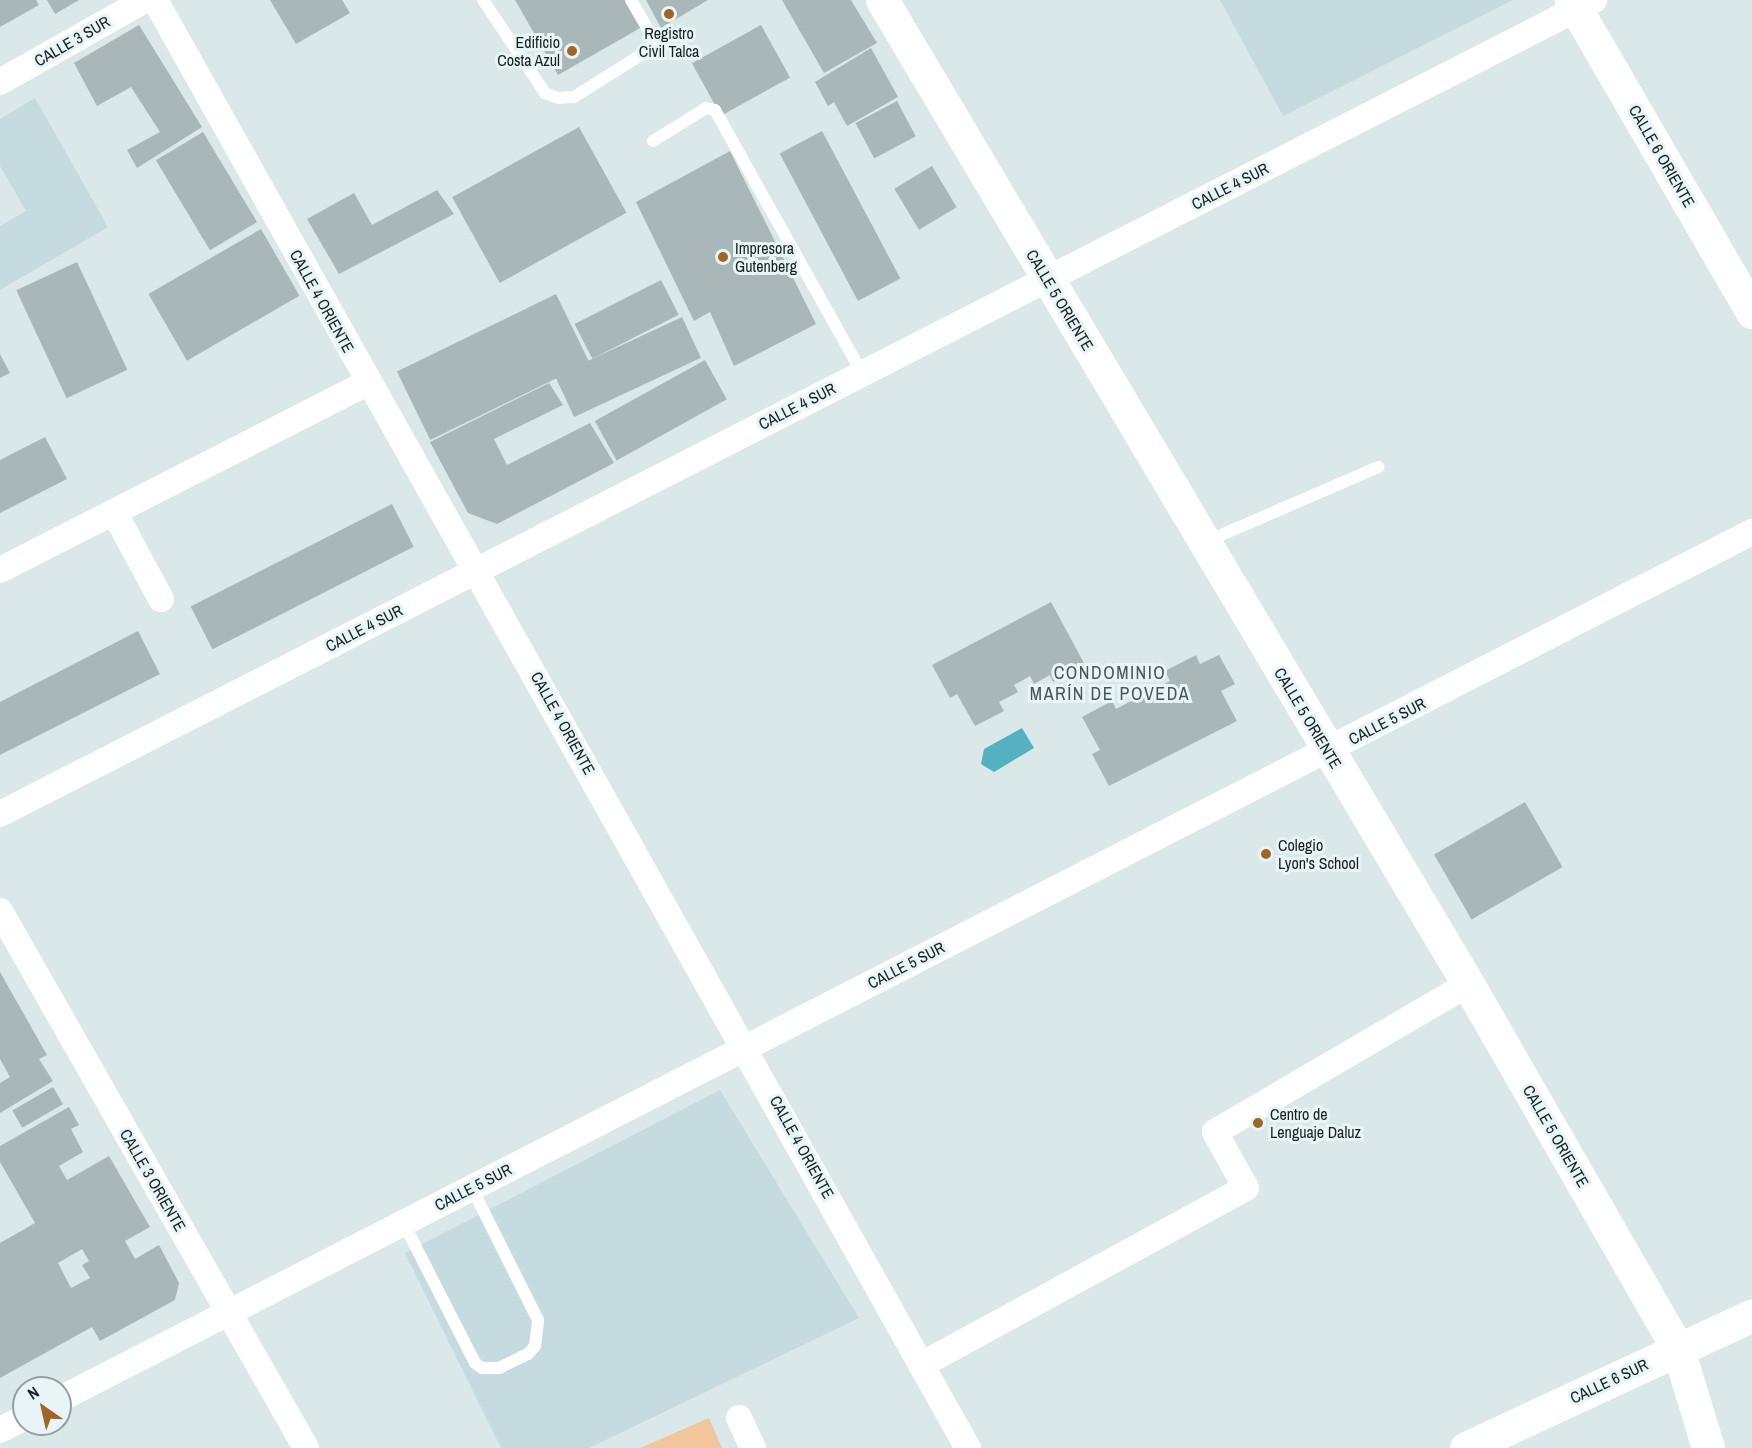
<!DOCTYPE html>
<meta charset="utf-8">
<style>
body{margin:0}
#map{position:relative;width:1752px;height:1448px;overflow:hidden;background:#dae8ea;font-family:"Archivo Narrow",sans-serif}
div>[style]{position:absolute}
.built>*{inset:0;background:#c5dbdf}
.green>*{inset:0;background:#f2c69c}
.water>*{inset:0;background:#53b1c0}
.building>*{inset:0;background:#aab7b9;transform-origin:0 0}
.lane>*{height:12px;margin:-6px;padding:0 6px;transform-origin:6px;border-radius:6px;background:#fff}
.street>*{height:26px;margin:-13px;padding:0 13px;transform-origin:13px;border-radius:13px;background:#fff}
.secondary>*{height:33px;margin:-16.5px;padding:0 16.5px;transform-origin:16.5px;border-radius:16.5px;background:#fff}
.dots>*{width:16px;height:16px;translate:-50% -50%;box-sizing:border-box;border:3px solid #e7f5f8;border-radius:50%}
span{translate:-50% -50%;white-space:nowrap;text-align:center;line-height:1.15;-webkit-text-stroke:6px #e7f5f8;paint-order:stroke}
.poi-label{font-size:16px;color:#191e1f}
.right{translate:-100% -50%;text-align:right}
.left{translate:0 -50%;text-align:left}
.street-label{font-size:16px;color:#191e1f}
.neighbourhood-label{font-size:18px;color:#495557;letter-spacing:1.5px}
.north{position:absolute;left:12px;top:1376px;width:60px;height:60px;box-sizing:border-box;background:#e7f5f8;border:2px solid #959fa1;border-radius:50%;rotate:326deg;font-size:16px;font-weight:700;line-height:24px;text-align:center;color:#191e1f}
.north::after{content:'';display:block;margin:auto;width:21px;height:27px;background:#a06625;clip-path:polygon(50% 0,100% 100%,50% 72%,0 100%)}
</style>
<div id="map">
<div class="built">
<i style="clip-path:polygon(1220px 0,1513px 0,1283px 116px)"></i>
<i style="clip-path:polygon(35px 98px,108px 227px,0 290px,0 226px,26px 211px,0 166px,0 119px)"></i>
<i style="clip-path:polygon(720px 1090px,859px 1318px,589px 1448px,501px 1448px,405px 1253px)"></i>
</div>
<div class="green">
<i style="clip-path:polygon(709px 1418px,722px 1448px,640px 1448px)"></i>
</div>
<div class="water">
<i style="clip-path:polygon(1022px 728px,1034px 748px,994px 772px,981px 764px,984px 749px)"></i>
</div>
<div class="building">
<i style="clip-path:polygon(0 0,36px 0,39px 5px,0 27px)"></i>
<i style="clip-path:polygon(47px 0,79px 0,55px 14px)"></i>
<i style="clip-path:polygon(270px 0,342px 0,350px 13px,296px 44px)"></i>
<i style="clip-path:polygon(515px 0,627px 0,642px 27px,558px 75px)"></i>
<i style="clip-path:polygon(646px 0,708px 0,661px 28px)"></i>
<i style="clip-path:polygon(782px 0,851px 0,877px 43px,824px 73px)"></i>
<i style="clip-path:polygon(139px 25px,202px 127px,137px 168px,127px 150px,160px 132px,131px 87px,97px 106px,74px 63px)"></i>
<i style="left:761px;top:25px;width:60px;height:79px;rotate:61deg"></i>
<i style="clip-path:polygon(871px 48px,898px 97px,847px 126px,834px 102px,828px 106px,815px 82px)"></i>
<i style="left:897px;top:101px;width:40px;height:47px;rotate:62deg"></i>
<i style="left:579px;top:127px;width:98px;height:145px;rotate:61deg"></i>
<i style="left:822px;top:131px;width:167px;height:48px;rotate:62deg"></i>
<i style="left:203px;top:132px;width:105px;height:55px;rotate:59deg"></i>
<i style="clip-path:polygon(730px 151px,816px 324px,734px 366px,710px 312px,694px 321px,636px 202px)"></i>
<i style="left:932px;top:166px;width:48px;height:44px;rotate:59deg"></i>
<i style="clip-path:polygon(437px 190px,454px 214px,339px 274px,307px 219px,354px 193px,372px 225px)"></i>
<i style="left:261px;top:229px;width:77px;height:130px;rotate:60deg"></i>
<i style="left:77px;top:262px;width:119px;height:67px;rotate:65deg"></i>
<i style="left:661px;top:280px;width:39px;height:97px;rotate:63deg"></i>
<i style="left:556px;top:294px;width:76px;height:177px;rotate:64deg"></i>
<i style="left:682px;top:317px;width:45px;height:140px;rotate:65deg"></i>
<i style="clip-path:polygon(0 354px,10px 373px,0 378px)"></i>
<i style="left:705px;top:360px;width:45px;height:126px;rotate:61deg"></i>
<i style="clip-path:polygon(549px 383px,563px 405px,494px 439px,507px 465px,590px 423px,614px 463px,497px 524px,468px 513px,430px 442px)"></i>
<i style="clip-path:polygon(45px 437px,67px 479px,0 513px,0 460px)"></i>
<i style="left:392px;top:504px;width:48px;height:226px;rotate:63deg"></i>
<i style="clip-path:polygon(1051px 602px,1085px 665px,1053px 682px,1050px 675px,1034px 684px,1030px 676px,1014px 685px,1018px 692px,999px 702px,1004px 711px,975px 726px,957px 694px,950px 698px,932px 665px)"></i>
<i style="clip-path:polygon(138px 631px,160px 674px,0 755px,0 702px)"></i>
<i style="clip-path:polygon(1196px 655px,1200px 664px,1219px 655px,1235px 684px,1221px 691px,1237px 721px,1109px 786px,1092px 754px,1100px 750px,1082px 717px,1112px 701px,1116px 709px,1170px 681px,1165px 671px)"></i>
<i style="left:1525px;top:802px;width:75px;height:105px;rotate:60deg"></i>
<i style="clip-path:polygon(0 972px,47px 1055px,39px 1059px,53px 1081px,0 1113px,0 1083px,10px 1077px,0 1059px)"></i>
<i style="left:53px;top:1087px;width:20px;height:47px;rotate:60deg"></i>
<i style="clip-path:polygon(evenodd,69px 1107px,79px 1125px,71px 1129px,83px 1152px,59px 1166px,67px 1180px,109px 1156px,150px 1227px,125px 1241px,135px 1259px,159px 1245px,179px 1283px,175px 1300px,100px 1341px,92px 1327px,0 1378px,0 1243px,35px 1223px,0 1162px,0 1146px,69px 1107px,82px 1249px,89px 1261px,82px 1265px,90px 1278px,71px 1288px,58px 1263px,82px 1249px)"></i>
</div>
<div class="lane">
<i style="left:483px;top:0;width:112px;rotate:56.3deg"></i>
<i style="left:545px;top:93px;width:14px;rotate:21deg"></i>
<i style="left:558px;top:98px;width:16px;rotate:-4deg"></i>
<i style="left:574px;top:97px;width:98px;rotate:-32.1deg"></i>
<i style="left:657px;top:45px;width:52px;rotate:-120deg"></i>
<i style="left:653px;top:141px;width:62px;rotate:-31.9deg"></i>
<i style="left:706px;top:108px;width:9px;rotate:13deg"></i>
<i style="left:715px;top:110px;width:301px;rotate:60.8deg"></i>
<i style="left:1205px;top:542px;width:189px;rotate:-23.4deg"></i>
<i style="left:403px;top:1222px;width:158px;rotate:62.9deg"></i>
<i style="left:475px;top:1363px;width:9px;rotate:36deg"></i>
<i style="left:482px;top:1368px;width:17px"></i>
<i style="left:499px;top:1368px;width:32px;rotate:-26deg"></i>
<i style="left:528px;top:1354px;width:11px;rotate:-49deg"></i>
<i style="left:535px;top:1346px;width:26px;rotate:-83deg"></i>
<i style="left:538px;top:1320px;width:148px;rotate:-116.6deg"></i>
</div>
<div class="street">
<i style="left:155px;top:0;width:1661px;rotate:60.69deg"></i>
<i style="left:0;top:82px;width:167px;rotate:-29.5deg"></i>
<i style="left:114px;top:512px;width:99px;rotate:61.6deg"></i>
<i style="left:0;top:570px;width:412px;rotate:-27deg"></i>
<i style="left:0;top:814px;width:1790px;rotate:-27.05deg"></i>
<i style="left:0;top:911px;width:618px;rotate:60.32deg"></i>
<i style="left:923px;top:1364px;width:368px;rotate:-28.6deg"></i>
<i style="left:1246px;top:1188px;width:64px;rotate:-119deg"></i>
<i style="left:1215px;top:1132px;width:293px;rotate:-30.3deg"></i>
<i style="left:60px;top:1399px;width:1901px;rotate:-27.13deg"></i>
<i style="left:739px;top:1418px;width:33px;rotate:65deg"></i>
<i style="left:0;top:1430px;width:27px;rotate:-27deg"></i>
</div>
<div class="secondary">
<i style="left:882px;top:0;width:1145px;rotate:59.22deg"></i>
<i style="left:1468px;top:984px;width:421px;rotate:60.1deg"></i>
<i style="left:1678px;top:1349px;width:103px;rotate:73.1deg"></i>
<i style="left:1571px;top:0;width:361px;rotate:59.9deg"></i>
<i style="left:1466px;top:1448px;width:315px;rotate:-24.9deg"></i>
</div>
<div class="dots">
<i style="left:669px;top:14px;background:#a06625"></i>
<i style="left:572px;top:51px;background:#a06625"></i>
<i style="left:723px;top:257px;background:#a06625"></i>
<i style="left:1266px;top:854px;background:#a06625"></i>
<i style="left:1258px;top:1123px;background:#a06625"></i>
</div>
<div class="poi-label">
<span style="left:669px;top:42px">Registro<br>Civil Talca</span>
<span class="right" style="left:560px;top:51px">Edificio<br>Costa Azul</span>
<span class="left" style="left:735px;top:257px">Impresora<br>Gutenberg</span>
<span class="left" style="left:1278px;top:854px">Colegio<br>Lyon's School</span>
<span class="left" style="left:1270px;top:1123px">Centro de<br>Lenguaje Daluz</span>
</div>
<div class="street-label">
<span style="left:72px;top:41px;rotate:-30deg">CALLE 3 SUR</span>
<span style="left:1662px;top:156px;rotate:60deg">CALLE 6 ORIENTE</span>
<span style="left:1230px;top:186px;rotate:-27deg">CALLE 4 SUR</span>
<span style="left:1060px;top:300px;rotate:59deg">CALLE 5 ORIENTE</span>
<span style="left:322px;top:301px;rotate:61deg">CALLE 4 ORIENTE</span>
<span style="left:797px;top:406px;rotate:-27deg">CALLE 4 SUR</span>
<span style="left:364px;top:628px;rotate:-27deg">CALLE 4 SUR</span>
<span style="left:1308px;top:718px;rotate:59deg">CALLE 5 ORIENTE</span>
<span style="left:1387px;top:721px;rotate:-27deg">CALLE 5 SUR</span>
<span style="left:563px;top:723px;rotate:61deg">CALLE 4 ORIENTE</span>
<span style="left:906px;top:965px;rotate:-27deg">CALLE 5 SUR</span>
<span style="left:1556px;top:1136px;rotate:60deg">CALLE 5 ORIENTE</span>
<span style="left:802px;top:1147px;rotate:61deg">CALLE 4 ORIENTE</span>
<span style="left:153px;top:1180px;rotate:60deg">CALLE 3 ORIENTE</span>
<span style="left:473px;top:1187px;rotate:-27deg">CALLE 5 SUR</span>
<span style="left:1609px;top:1381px;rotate:-25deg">CALLE 6 SUR</span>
</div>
<div class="neighbourhood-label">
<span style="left:1110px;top:684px">CONDOMINIO<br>MARÍN DE POVEDA</span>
</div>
<div class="north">N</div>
</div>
